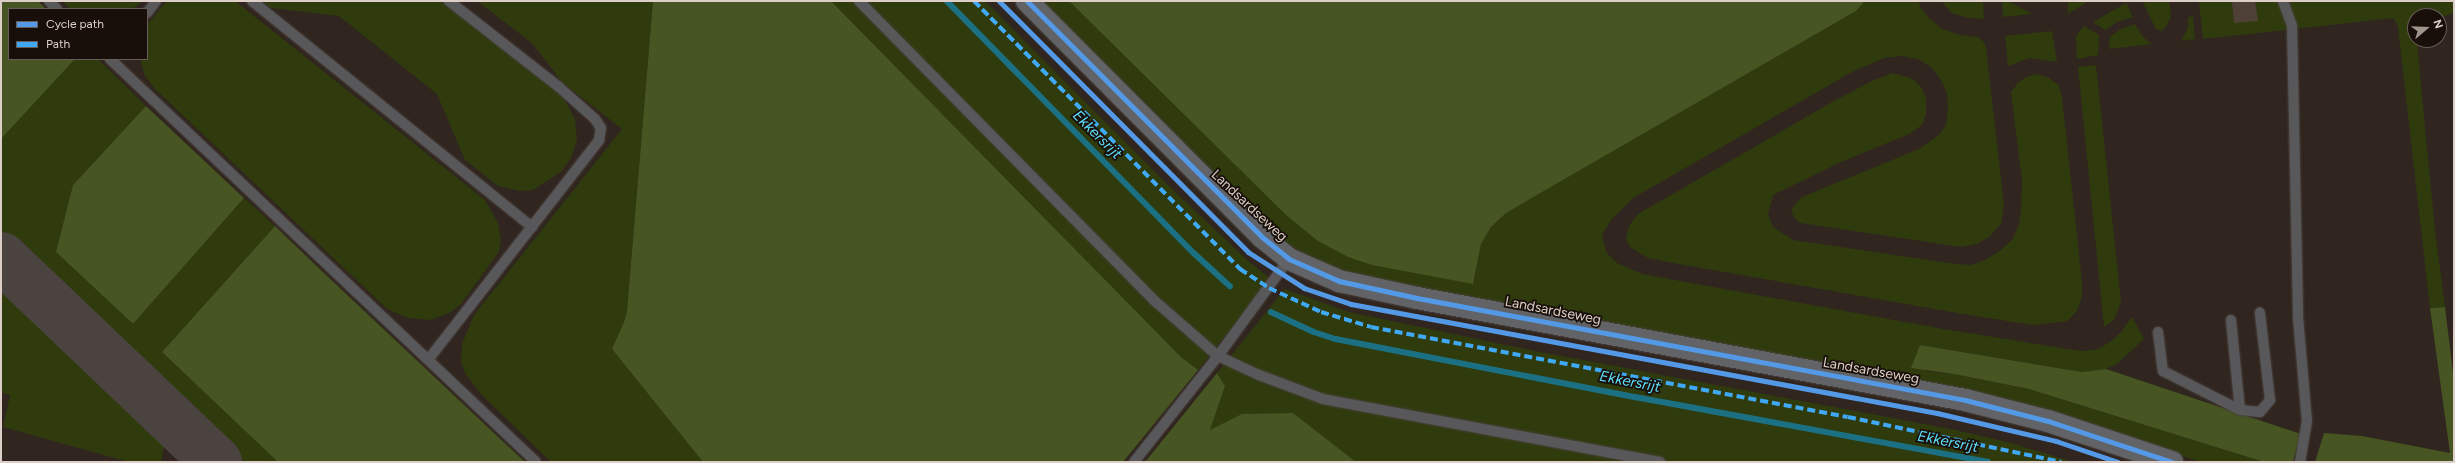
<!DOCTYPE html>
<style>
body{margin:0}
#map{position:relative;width:2455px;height:463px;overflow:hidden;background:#30251f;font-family:Figtree,sans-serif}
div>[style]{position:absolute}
.green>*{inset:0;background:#2f3b0d}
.forest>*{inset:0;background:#465521}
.stream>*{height:5.5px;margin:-2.75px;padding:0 2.75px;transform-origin:2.75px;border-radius:2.75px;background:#1b7183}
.taxiway>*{height:51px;margin:-25.5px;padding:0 25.5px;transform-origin:25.5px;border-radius:25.5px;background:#4a4340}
.building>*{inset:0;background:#4f4037}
.roads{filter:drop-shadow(0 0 1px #4a413c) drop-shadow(0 0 1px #4a413c)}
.lane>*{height:10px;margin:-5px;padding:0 5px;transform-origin:5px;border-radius:5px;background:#58585a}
.secondary>*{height:22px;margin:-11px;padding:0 11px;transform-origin:11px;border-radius:11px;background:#626366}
.quiet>*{height:4px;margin-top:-2px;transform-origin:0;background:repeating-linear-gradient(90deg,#3fa9f5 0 8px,transparent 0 12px)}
.cycleway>*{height:5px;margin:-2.5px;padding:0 2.5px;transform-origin:2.5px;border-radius:2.5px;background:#5399e6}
span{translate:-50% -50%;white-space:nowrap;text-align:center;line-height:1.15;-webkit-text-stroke:3.5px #180f0a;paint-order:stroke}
.street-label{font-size:14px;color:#ddcfc7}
.water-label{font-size:15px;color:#5ddcf9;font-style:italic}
.frame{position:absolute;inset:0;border:2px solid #ddcfc7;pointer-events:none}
.legend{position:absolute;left:8px;top:8px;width:140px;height:52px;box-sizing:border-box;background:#180f0a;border:1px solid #675c56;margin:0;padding:5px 7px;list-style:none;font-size:12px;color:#ddcfc7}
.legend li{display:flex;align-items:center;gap:8px;height:20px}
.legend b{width:20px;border:1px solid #675c56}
.north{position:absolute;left:2407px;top:8px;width:40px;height:40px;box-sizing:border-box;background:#180f0a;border:1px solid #675c56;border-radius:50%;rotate:71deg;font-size:11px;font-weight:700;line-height:16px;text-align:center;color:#ddcfc7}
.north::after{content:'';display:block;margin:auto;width:14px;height:18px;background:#a0948c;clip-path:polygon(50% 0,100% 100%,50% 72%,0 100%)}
</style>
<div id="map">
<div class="green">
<i style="clip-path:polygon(62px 1px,142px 1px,133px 9px,70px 9px)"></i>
<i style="clip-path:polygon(167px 1px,235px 1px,485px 200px,498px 223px,501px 240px,499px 252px,461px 304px,451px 312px,431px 320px,408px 318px,387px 309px,154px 88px,145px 76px,140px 59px,147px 59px,147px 25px)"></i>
<i style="clip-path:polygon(262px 1px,441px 1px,563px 97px,575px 119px,577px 139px,571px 158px,562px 171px,533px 190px,520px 191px,498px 186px,465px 160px,437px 94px,339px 16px,271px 8px)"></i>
<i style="clip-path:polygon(477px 1px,653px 1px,627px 311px,624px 322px,612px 349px,703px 462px,551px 462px,481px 394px,465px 373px,461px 362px,462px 344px,474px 315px,622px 129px,563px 83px,532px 43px)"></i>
<i style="clip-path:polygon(831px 1px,985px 1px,1170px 187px,1246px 259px,1271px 279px,1198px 370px,1181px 357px)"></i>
<i style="clip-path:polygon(1041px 1px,1069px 1px,1286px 215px,1473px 284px,1481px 244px,1491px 227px,1506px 213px,1856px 11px,1865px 1px,1919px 1px,1920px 7px,1929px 18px,1942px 29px,1960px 35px,1978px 37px,1984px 42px,1986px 48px,2004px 205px,2001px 224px,1989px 237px,1977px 244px,1961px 247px,1800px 223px,1794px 217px,1791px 210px,1802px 197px,1919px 149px,1938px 136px,1946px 125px,1948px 108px,1947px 93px,1941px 80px,1932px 68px,1918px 59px,1902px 56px,1884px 58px,1852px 72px,1633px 198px,1611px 220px,1602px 235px,1606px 252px,1617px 263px,1642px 274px,1943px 329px,2080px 351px,2098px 349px,2110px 342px,2121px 332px,2132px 317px,2144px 339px,2118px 363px,2106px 369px,2082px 372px,1920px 345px,1926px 371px,1954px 374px,2029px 389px,2264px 462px,2200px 462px,2135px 440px,1346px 275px,1303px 254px,1285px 241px,1256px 215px)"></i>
<i style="clip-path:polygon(1941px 1px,1983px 1px,1984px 19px,1965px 17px,1952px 13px)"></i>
<i style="clip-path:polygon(2002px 1px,2008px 1px,2032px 14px,2003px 17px)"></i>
<i style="clip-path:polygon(2068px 1px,2089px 1px,2068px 14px)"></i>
<i style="clip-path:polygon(2142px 1px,2169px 1px,2171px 17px,2166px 27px,2161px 31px,2156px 29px)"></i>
<i style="clip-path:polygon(2199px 1px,2454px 1px,2454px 13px,2439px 18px,2439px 16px,2415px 16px,2415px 40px,2420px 40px,2417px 43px,2435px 231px,2445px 307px,2430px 308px,2398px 27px,2394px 18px,2203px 39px)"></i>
<i style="clip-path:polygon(2126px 3px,2133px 17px,2117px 22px,2105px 30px,2093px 22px)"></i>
<i style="clip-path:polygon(2193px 15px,2195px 39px,2181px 41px,2188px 28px,2188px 18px)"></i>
<i style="clip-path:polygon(2135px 24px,2143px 37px,2152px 44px,2109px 49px,2110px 37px,2119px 30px)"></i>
<i style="clip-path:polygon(2084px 26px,2099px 35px,2098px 55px,2077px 59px,2076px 36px)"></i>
<i style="clip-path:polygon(2052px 31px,2057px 62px,2029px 58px,2008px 66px,2005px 36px)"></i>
<i style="clip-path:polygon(75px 59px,98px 59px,146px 106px,73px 185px,56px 252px,133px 324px,244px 198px,275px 226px,162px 352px,278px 462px,240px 462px,1px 234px,1px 139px)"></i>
<i style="clip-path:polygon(2096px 65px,2121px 302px,2114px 320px,2104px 327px,2078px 67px)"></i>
<i style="clip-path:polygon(1893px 73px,1913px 79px,1922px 88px,1926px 99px,1926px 114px,1922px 125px,1909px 134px,1841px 162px,1773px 195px,1768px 214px,1773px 227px,1793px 240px,1956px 264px,1971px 265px,1985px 260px,2000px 251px,2013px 239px,2019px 224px,2021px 211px,2022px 180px,2011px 92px,2018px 83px,2026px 77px,2037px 74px,2049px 78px,2059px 86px,2062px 98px,2082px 282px,2082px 296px,2077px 311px,2067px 321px,2033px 325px,1963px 314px,1673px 263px,1648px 258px,1630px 247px,1626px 239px,1629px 226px,1638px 214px,1834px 101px,1872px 81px)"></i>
<i style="clip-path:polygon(1px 280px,166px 437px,161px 462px,129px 462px,3px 427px,10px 395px,1px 392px)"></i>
<i style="clip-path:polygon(1285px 289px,1349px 312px,1530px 350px,1956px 430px,2015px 444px,2073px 462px,1356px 462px,1293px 413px,1210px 430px,1225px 386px,1217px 373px)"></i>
</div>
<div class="forest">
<i style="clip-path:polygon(1px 1px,38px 1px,46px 9px,9px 9px,9px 59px,75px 59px,1px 139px)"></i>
<i style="clip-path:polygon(653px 1px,831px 1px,1181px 357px,1198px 370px,1123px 462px,703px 462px,612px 349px,624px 322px,627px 311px)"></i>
<i style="clip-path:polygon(1069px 1px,1865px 1px,1856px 11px,1506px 213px,1491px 227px,1481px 244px,1473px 284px,1372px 265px,1348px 257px,1318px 241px,1286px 215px)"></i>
<i style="clip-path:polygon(146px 106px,244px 198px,133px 324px,56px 252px,73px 185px)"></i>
<i style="clip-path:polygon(275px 226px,325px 274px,525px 462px,278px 462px,162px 352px)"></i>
<i style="clip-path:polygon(2445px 307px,2454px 381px,2454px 462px,2315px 462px,2324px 433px,2362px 436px,2450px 453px,2430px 308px)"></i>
<i style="clip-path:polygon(1920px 345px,2082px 372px,2106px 369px,2301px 434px,2293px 462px,2264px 462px,2029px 389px,1954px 374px,1911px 368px)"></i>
<i style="clip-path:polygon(1217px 373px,1225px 386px,1210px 430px,1242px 414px,1293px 413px,1356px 462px,1145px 462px)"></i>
</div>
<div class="stream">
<i style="left:947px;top:1px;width:353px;rotate:45.6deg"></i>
<i style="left:1194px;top:253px;width:49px;rotate:42.5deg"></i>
<i style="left:1271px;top:312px;width:47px;rotate:24.9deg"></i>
<i style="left:1314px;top:332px;width:23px;rotate:18deg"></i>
<i style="left:1336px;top:339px;width:305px;rotate:11deg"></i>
<i style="left:1635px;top:397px;width:359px;rotate:10.4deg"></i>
</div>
<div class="taxiway">
<i style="left:1px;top:257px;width:297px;rotate:43.6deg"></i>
</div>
<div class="building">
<i style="clip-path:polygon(2232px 1px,2255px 1px,2258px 21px,2234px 23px)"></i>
</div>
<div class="roads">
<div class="lane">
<i style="left:49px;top:1px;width:11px;rotate:45deg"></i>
<i style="left:252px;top:1px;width:360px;rotate:38.9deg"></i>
<i style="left:859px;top:1px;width:423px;rotate:45.4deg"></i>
<i style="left:1156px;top:302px;width:82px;rotate:41.1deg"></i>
<i style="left:1218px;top:356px;width:45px;rotate:24.9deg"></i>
<i style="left:1259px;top:375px;width:68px;rotate:20.6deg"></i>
<i style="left:1323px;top:399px;width:343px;rotate:10.6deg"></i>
<i style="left:2283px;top:1px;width:27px;rotate:70deg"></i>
<i style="left:2292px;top:26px;width:291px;rotate:88.8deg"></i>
<i style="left:2298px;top:317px;width:104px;rotate:85.1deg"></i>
<i style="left:2307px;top:421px;width:42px;rotate:99.7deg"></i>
<i style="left:147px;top:13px;width:15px;rotate:-53deg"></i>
<i style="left:110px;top:59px;width:586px;rotate:43.41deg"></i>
<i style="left:2231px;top:320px;width:90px;rotate:84.3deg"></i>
<i style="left:2158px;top:332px;width:39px;rotate:83deg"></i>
<i style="left:2163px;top:371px;width:86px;rotate:26.9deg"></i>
<i style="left:2240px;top:410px;width:20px;rotate:6deg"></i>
<i style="left:2260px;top:412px;width:16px;rotate:-50deg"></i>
<i style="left:2270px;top:400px;width:88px;rotate:-96.6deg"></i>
<i style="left:428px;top:360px;width:279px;rotate:-52.1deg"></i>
<i style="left:599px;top:140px;width:12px;rotate:-81deg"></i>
<i style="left:601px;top:128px;width:11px;rotate:-124deg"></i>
<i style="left:595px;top:119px;width:48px;rotate:-138.4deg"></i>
<i style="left:559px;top:87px;width:140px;rotate:-142deg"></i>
<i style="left:1134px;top:462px;width:135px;rotate:-51.6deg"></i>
<i style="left:1218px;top:356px;width:120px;rotate:-53.8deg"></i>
</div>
<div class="secondary">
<i style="left:1027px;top:1px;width:333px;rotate:45.1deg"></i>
<i style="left:1262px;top:237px;width:35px;rotate:39deg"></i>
<i style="left:1289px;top:259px;width:55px;rotate:23.7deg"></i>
<i style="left:1339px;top:281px;width:80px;rotate:12.3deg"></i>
<i style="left:1417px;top:298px;width:557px;rotate:10.54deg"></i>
<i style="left:1965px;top:400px;width:86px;rotate:14.2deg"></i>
<i style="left:2048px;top:421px;width:131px;rotate:18.3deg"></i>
</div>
</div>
<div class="quiet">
<i style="left:974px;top:1px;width:378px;rotate:45.2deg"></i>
<i style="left:1240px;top:269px;width:35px;rotate:33deg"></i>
<i style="left:1269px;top:288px;width:57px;rotate:24.8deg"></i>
<i style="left:1321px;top:312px;width:52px;rotate:16.7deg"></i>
<i style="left:1371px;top:327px;width:485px;rotate:10.7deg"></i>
<i style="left:1848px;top:417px;width:218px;rotate:11.9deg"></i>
</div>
<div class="cycleway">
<i style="left:999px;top:1px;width:354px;rotate:45.2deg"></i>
<i style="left:1248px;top:252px;width:67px;rotate:32.7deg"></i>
<i style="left:1304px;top:288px;width:50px;rotate:18.8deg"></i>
<i style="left:1351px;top:304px;width:596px;rotate:10.54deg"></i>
<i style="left:1937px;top:413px;width:122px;rotate:13.2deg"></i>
<i style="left:2056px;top:441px;width:65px;rotate:18.7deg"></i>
<i style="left:1027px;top:1px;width:333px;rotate:45.1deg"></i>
<i style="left:1262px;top:237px;width:35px;rotate:39deg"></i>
<i style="left:1289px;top:259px;width:55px;rotate:23.7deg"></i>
<i style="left:1339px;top:281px;width:80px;rotate:12.3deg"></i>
<i style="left:1417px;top:298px;width:557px;rotate:10.54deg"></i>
<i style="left:1965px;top:400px;width:86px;rotate:14.2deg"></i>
<i style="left:2048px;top:421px;width:131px;rotate:18.3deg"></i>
</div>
<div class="street-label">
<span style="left:1249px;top:206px;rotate:43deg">Landsardseweg</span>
<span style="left:1553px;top:311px;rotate:11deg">Landsardseweg</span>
<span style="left:1871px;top:371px;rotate:10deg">Landsardseweg</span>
</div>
<div class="water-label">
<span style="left:1097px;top:135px;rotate:45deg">Ekkersrijt</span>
<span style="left:1630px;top:382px;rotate:11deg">Ekkersrijt</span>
<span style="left:1948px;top:442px;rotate:11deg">Ekkersrijt</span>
</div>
<div class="frame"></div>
<ul class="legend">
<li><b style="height:5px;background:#5399e6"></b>Cycle path</li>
<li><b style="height:5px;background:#3fa9f5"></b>Path</li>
</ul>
<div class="north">N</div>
</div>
